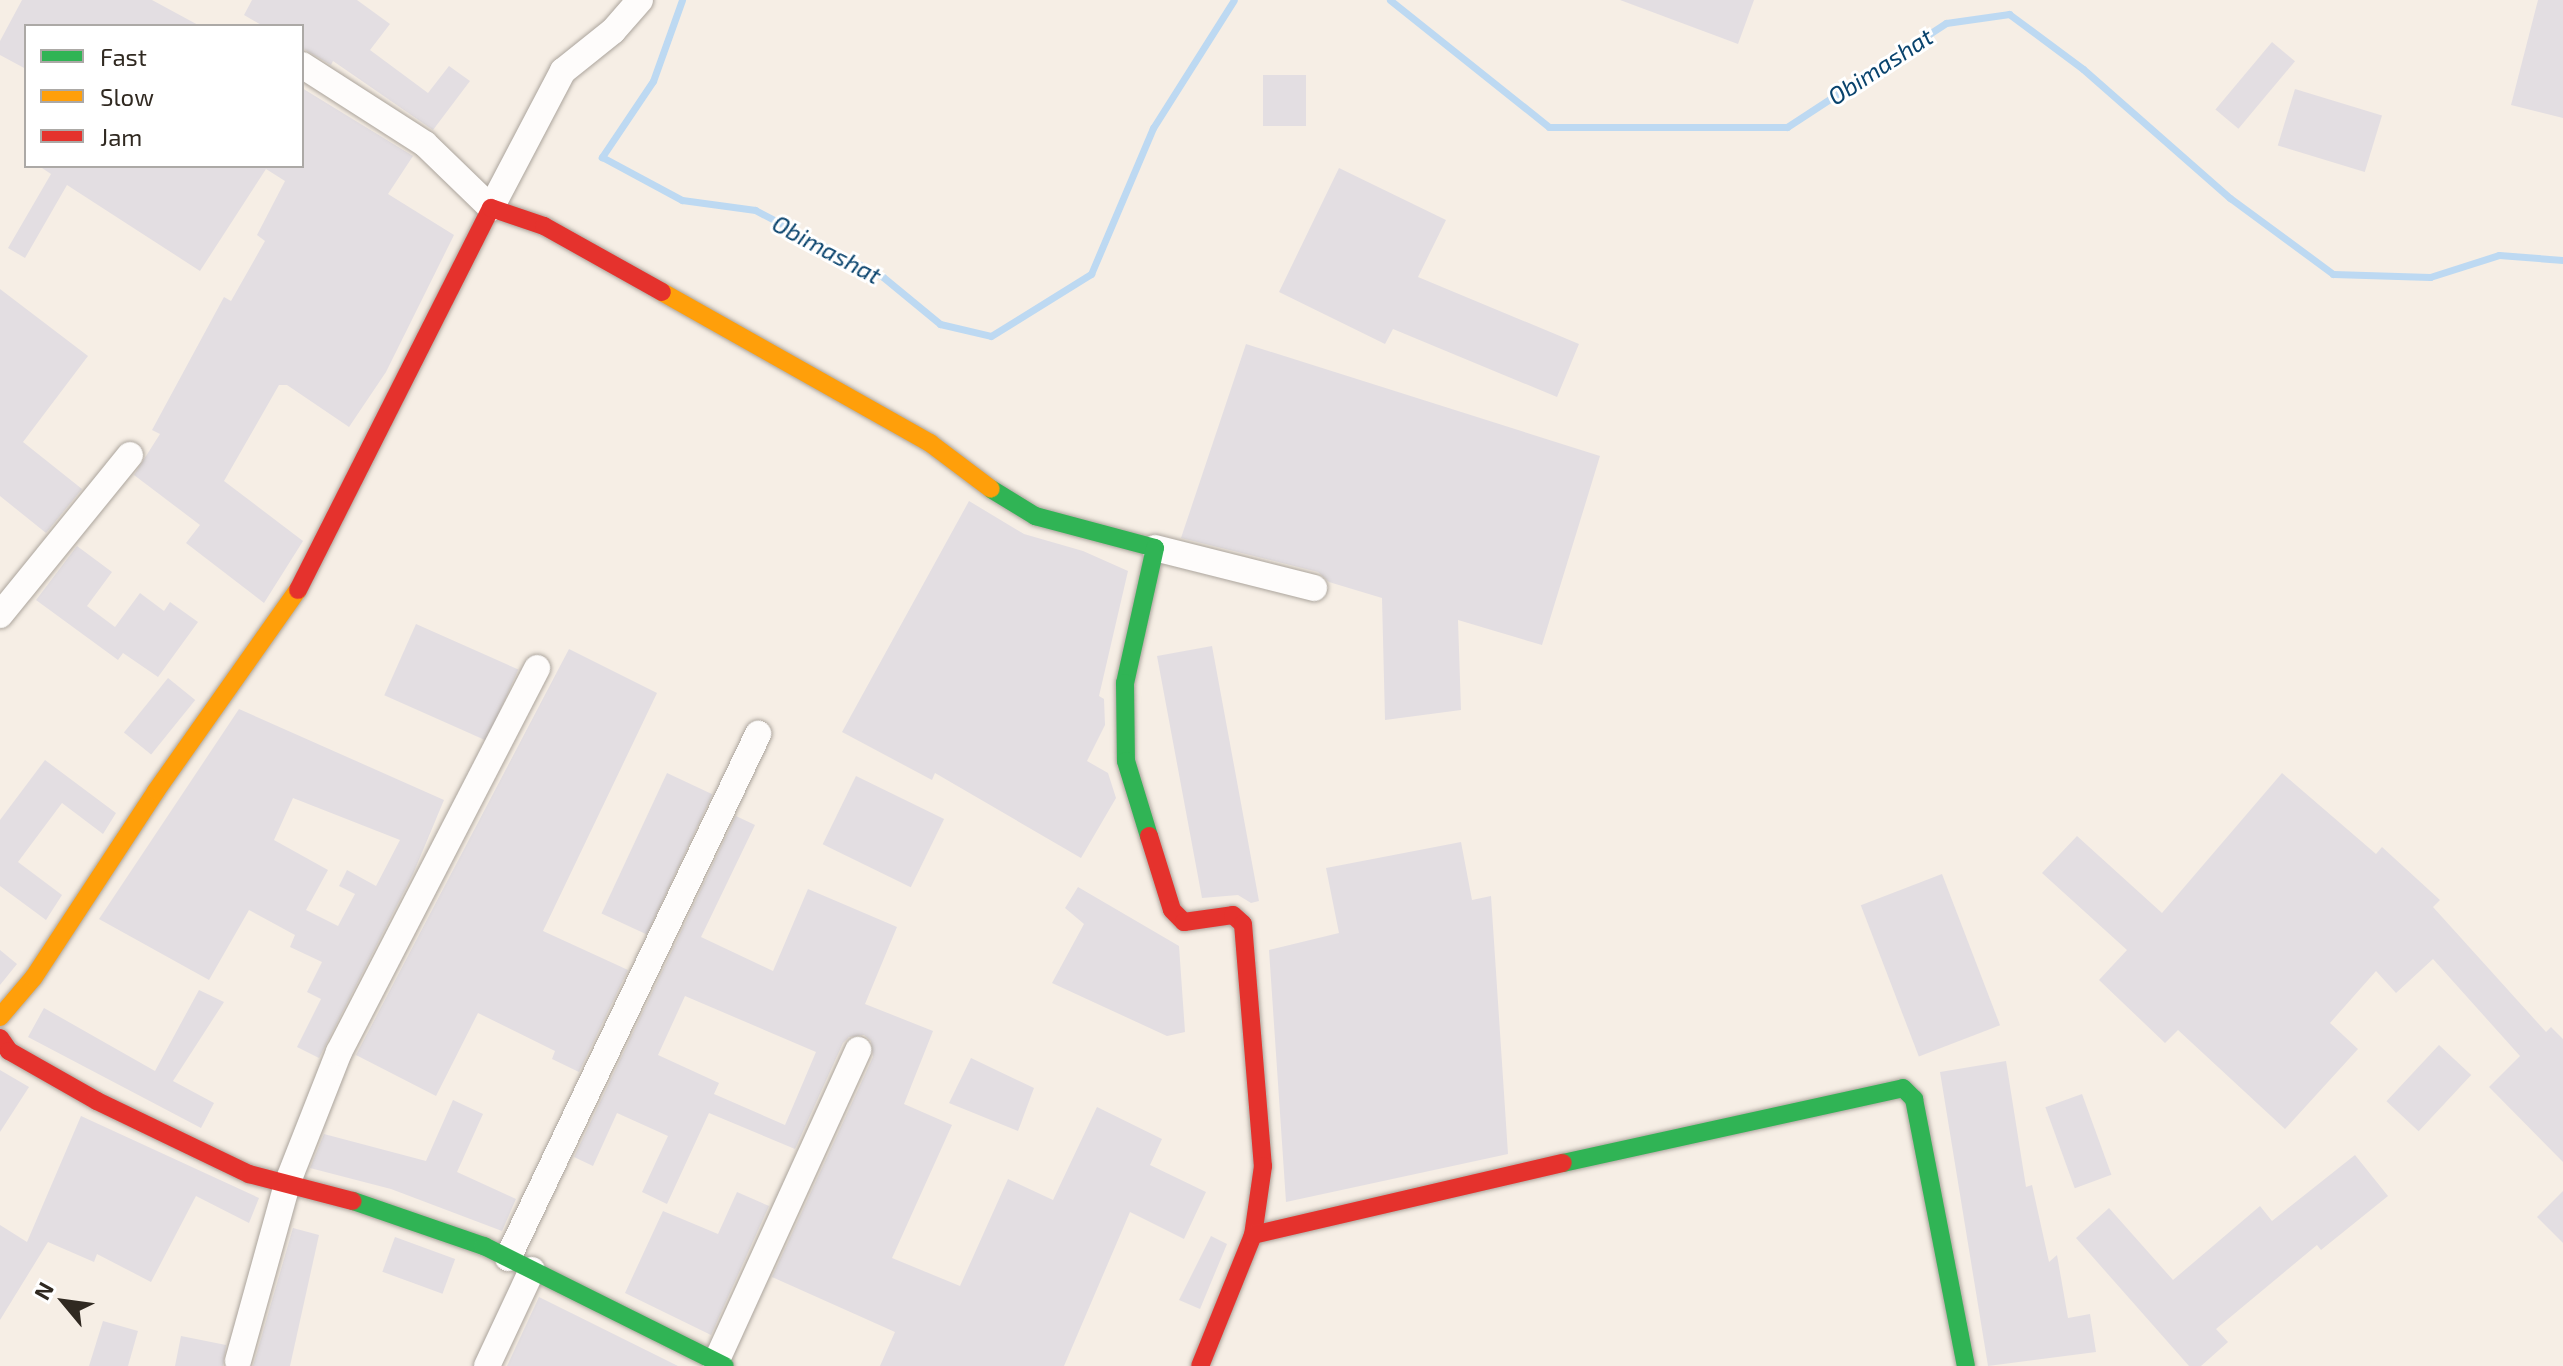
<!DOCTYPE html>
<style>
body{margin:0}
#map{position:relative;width:2563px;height:1366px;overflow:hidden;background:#f6eee5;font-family:"Exo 2",sans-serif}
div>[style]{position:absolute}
.stream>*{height:7px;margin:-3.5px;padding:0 3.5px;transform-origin:3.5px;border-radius:3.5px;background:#bdd9f2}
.building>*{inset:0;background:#e3dee2;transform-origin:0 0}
.roads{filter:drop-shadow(0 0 2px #aba49c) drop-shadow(0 0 2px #aba49c)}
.street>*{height:26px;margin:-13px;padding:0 13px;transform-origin:13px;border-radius:13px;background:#fefcfb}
.fast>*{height:18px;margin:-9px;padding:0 9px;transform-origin:9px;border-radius:9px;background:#30b455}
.slow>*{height:18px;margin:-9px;padding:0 9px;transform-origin:9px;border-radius:9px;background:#ff9f0a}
.jam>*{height:18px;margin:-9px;padding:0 9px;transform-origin:9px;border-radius:9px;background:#e5322d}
span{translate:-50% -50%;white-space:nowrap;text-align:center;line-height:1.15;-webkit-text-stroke:6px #fff;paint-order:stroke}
.water-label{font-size:24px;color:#09436d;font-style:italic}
.legend{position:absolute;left:24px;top:24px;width:280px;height:144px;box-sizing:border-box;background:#fff;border:2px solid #aca9a6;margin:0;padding:10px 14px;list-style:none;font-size:24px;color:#302921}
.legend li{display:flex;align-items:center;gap:16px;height:40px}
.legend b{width:40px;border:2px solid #aca9a6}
.north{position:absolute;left:24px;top:1262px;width:80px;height:80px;-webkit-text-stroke:6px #fff;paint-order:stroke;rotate:299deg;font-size:22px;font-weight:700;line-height:32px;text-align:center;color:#302921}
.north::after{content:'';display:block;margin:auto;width:28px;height:36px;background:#302921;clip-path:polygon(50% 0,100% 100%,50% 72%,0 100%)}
</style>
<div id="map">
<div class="stream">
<i style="left:682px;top:0;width:86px;rotate:109.7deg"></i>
<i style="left:653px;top:81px;width:92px;rotate:123.9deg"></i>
<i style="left:602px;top:157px;width:91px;rotate:28.3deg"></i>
<i style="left:682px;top:200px;width:74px;rotate:7.8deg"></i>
<i style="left:755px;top:210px;width:144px;rotate:27.6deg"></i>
<i style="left:883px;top:277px;width:74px;rotate:39.5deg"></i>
<i style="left:940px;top:324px;width:52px;rotate:13.2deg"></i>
<i style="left:991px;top:336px;width:118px;rotate:-31.8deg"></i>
<i style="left:1091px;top:274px;width:159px;rotate:-67deg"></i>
<i style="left:1153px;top:128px;width:151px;rotate:-57.7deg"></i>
<i style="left:1390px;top:0;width:203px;rotate:38.6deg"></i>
<i style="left:1549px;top:127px;width:238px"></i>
<i style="left:1787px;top:127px;width:190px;rotate:-33.2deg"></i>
<i style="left:1946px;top:23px;width:64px;rotate:-8.1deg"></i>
<i style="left:2009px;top:14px;width:92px;rotate:36.6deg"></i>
<i style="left:2083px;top:69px;width:196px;rotate:41.3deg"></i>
<i style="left:2230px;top:198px;width:128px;rotate:36.4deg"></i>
<i style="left:2333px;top:274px;width:97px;rotate:1.8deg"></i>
<i style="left:2430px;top:277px;width:72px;rotate:-17.7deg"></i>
<i style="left:2499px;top:255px;width:64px;rotate:4.5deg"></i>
</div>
<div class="building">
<i style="clip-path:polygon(22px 0,152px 0,200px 26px,26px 26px,26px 69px,0 55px,0 41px)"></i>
<i style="clip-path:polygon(252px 0,357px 0,390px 24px,370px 50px,428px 93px,449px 66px,470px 81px,433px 130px,333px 61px,331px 65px,302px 48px,302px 26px,263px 26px,244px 15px)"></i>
<i style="clip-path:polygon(1620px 0,1754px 0,1738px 44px)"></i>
<i style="clip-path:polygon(2538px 0,2563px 0,2563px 118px,2511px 105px)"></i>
<i style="left:2272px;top:42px;width:30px;height:88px;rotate:40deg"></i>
<i style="left:1263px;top:75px;width:43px;height:51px"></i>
<i style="clip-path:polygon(302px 88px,413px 156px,388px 194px,454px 235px,386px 372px,349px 427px,287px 385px,279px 385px,224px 481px,303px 541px,264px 603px,186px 543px,200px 525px,134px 475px,160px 434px,152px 430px,224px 297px,231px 301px,265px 241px,257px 235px,285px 181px,266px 169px,200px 271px,67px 185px,25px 258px,8px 248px,51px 174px,39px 166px,302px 166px)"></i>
<i style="left:2295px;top:89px;width:91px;height:59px;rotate:17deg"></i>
<i style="clip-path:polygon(1339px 168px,1446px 220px,1418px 277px,1579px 344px,1557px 397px,1393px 329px,1385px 344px,1279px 292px)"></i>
<i style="clip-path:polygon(0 289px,88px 356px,23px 442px,82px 489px,46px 533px,0 496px)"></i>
<i style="clip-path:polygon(1246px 344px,1600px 456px,1542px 645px,1458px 620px,1461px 710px,1385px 720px,1382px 598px,1329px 582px,1318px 572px,1181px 538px)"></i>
<i style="clip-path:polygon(969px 501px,1024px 534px,1083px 551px,1128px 571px,1099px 696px,1104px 699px,1105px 725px,1087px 761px,1108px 773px,1116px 798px,1081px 858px,935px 773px,932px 780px,842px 732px)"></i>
<i style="clip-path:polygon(77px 546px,112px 572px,87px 606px,115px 627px,140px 593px,164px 611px,170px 602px,198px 622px,158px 677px,123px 653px,118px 660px,36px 600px)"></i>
<i style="left:416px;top:624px;width:112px;height:78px;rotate:24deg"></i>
<i style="clip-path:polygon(1212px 646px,1259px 901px,1251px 903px,1238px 895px,1202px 898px,1157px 656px)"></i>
<i style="clip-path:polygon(569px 649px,657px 693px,543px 931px,628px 970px,579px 1072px,552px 1059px,555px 1051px,478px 1013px,436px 1096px,356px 1055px)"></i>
<i style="left:168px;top:678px;width:35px;height:70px;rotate:39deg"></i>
<i style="clip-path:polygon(evenodd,239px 709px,444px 800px,413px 874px,319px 1058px,297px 1047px,321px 999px,307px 992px,322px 962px,290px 947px,295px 935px,249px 910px,209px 980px,99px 919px,239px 709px,293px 798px,400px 840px,376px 886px,347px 870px,339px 886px,355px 894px,338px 926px,306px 910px,328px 870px,274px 840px,293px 798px)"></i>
<i style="clip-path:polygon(45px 760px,116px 813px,103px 834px,62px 803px,18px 862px,62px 895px,46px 920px,0 886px,0 820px)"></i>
<i style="left:667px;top:773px;width:50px;height:155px;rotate:25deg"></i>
<i style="clip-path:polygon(2282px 773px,2376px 854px,2382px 847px,2440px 900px,2433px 907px,2546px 1032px,2551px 1027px,2563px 1039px,2563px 1162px,2489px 1087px,2520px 1056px,2433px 959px,2396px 993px,2376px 971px,2330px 1023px,2358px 1049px,2285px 1129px,2178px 1030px,2165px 1043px,2099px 980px,2127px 950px,2042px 873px,2077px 836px,2162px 913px)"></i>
<i style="left:856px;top:776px;width:98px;height:76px;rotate:26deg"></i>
<i style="clip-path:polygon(evenodd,736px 816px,755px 825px,701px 937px,773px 971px,808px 889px,897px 927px,865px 1004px,933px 1031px,904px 1104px,952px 1125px,892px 1258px,960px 1286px,1008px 1179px,1053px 1200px,1097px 1107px,1162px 1139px,1150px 1165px,1206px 1192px,1184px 1239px,1130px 1212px,1064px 1366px,880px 1366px,895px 1332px,772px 1277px,873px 1057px,871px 1041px,864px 1035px,849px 1037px,843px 1043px,795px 1149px,709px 1113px,667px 1204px,642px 1192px,668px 1136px,617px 1113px,593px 1166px,574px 1157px,736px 816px,685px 996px,816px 1052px,785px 1125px,714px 1094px,719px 1083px,658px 1055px,685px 996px)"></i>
<i style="clip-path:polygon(1461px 842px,1472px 900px,1491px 896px,1508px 1154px,1286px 1202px,1269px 950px,1339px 933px,1326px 868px)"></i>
<i style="left:1942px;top:874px;width:162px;height:87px;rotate:69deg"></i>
<i style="clip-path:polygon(1078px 887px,1179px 946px,1185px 1032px,1167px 1036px,1052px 983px,1084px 924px,1065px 908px)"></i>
<i style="clip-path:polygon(0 950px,17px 964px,0 985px)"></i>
<i style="clip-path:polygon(199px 990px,224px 1002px,173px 1081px,214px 1103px,201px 1128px,28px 1037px,44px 1008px,155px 1071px)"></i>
<i style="left:2439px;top:1045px;width:44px;height:77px;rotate:43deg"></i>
<i style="clip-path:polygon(971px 1058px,1034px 1088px,1018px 1131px,949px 1103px)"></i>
<i style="clip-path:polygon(2006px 1061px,2026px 1187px,2032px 1185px,2049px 1262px,2057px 1255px,2068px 1318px,2090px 1314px,2096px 1352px,1988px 1366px,1940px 1072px)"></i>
<i style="clip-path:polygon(0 1070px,29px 1087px,0 1132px)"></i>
<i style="left:2082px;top:1094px;width:86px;height:39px;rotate:70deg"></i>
<i style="clip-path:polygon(453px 1100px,483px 1114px,457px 1172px,516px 1199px,502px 1231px,391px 1189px,310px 1168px,324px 1134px,426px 1161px)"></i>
<i style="clip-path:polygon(81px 1116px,259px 1198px,249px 1223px,196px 1196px,151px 1282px,97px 1254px,94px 1262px,48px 1242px,0 1320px,0 1225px,27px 1242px)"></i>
<i style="clip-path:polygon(2355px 1155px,2388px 1196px,2321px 1250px,2317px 1245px,2216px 1329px,2228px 1342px,2201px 1366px,2189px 1366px,2076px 1238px,2109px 1208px,2173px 1280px,2260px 1206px,2272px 1221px)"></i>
<i style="clip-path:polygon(2563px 1191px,2563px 1243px,2537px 1217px)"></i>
<i style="clip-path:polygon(737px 1192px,769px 1206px,711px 1335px,625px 1293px,663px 1211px,718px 1234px)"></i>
<i style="clip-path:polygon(293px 1228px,319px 1235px,290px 1366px,253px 1366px)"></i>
<i style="clip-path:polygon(1211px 1236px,1227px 1244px,1200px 1309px,1179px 1300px)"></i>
<i style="left:395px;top:1237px;width:64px;height:37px;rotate:20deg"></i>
<i style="clip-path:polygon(539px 1297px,678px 1366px,507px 1366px)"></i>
<i style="clip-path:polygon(103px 1321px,138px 1331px,128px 1366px,89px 1366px)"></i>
<i style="clip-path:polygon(181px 1336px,226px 1345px,223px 1366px,175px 1366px)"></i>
</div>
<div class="roads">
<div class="street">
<i style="left:302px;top:65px;width:146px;rotate:32.7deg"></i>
<i style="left:425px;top:144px;width:92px;rotate:44.1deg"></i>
<i style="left:491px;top:208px;width:155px;rotate:-62.3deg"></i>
<i style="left:563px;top:71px;width:64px;rotate:-38.7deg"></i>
<i style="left:613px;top:31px;width:41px;rotate:-48.9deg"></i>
<i style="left:1155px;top:548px;width:164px;rotate:14.1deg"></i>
<i style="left:0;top:615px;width:206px;rotate:-50.9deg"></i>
<i style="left:508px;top:1258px;width:581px;rotate:-64.49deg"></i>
<i style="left:238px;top:1361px;width:184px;rotate:-74.5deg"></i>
<i style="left:287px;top:1184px;width:142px;rotate:-68.5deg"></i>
<i style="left:339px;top:1052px;width:432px;rotate:-62.7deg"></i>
<i style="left:716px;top:1362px;width:343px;rotate:-65.5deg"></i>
<i style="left:487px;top:1366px;width:106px;rotate:-64.9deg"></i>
</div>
<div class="fast">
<i style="left:991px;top:489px;width:52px;rotate:31.5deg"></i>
<i style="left:1035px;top:516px;width:124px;rotate:14.9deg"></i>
<i style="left:1155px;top:548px;width:138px;rotate:102.5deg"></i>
<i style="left:1125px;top:683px;width:78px;rotate:89.3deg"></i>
<i style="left:1126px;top:761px;width:78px;rotate:73deg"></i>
<i style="left:1563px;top:1163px;width:348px;rotate:-12.4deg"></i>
<i style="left:1903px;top:1088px;width:16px;rotate:45deg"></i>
<i style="left:1914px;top:1099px;width:272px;rotate:79deg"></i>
<i style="left:353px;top:1201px;width:139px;rotate:19deg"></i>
<i style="left:484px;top:1246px;width:269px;rotate:26.5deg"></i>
</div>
<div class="slow">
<i style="left:662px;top:292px;width:308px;rotate:29.4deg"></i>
<i style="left:930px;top:443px;width:76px;rotate:37deg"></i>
<i style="left:0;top:1017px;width:52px;rotate:-49.6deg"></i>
<i style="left:34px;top:977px;width:222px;rotate:-56.7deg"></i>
<i style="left:156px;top:791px;width:246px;rotate:-54.8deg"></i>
</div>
<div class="jam">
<i style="left:298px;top:590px;width:428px;rotate:-63.2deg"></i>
<i style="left:491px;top:208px;width:56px;rotate:18.8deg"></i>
<i style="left:544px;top:226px;width:135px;rotate:29.2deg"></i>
<i style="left:1149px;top:836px;width:77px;rotate:72.7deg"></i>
<i style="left:1172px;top:910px;width:17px;rotate:45deg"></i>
<i style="left:1184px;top:922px;width:49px;rotate:-8.1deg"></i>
<i style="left:1233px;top:915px;width:13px;rotate:42deg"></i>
<i style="left:1243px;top:924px;width:243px;rotate:85.3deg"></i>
<i style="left:1263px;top:1166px;width:70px;rotate:98.2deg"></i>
<i style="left:1253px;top:1235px;width:141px;rotate:112deg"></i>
<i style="left:0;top:1038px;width:16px;rotate:55deg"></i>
<i style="left:9px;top:1051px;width:101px;rotate:29.6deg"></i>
<i style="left:97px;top:1101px;width:169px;rotate:25.7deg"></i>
<i style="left:249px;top:1174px;width:107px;rotate:14.6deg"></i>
<i style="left:1253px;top:1235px;width:318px;rotate:-13.1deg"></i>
</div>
</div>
<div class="water-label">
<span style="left:1880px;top:66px;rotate:-33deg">Obimashat</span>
<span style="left:827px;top:249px;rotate:28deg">Obimashat</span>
</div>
<ul class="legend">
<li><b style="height:10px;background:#30b455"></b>Fast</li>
<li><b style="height:10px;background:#ff9f0a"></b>Slow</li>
<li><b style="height:10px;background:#e5322d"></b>Jam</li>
</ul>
<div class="north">N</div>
</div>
